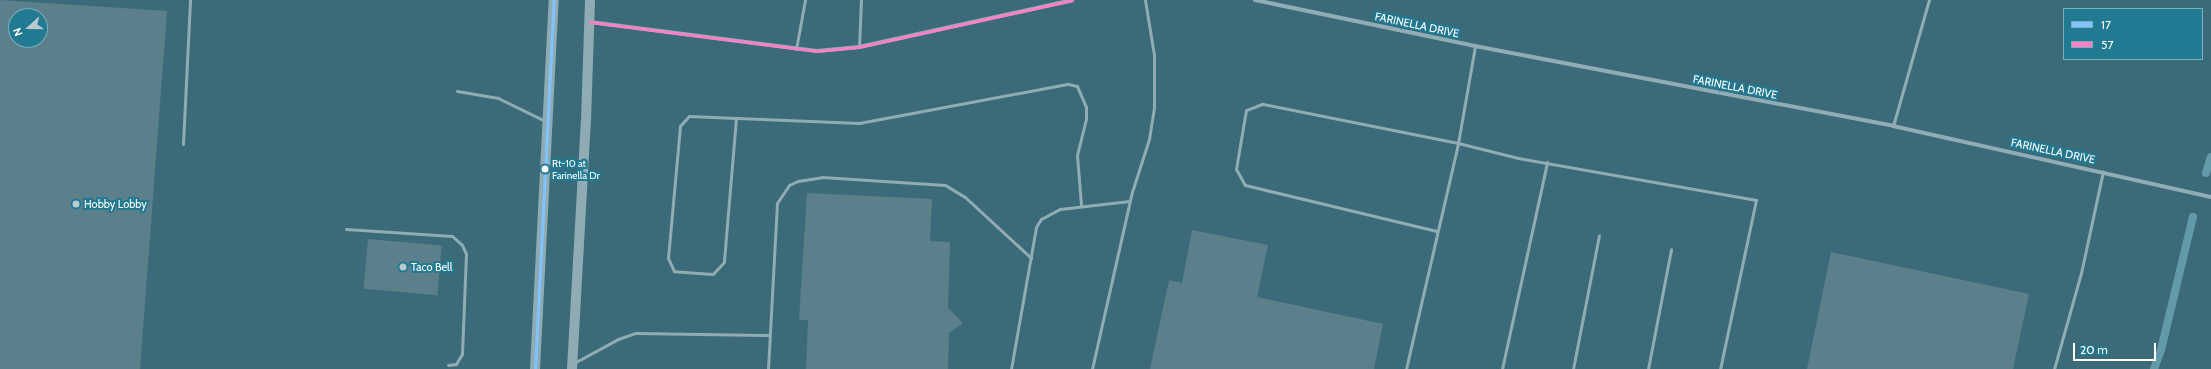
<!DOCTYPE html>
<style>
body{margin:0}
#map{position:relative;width:2211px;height:369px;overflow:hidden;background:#3b6b78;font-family:Cabin,sans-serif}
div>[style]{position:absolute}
.stream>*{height:8px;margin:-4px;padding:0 4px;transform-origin:4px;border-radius:4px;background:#639aaa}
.building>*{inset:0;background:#5b808b;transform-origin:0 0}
.service>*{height:3px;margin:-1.5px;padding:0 1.5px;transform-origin:1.5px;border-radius:1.5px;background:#90acb4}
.minor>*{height:4px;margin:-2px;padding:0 2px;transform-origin:2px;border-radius:2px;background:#90acb4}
.primary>*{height:10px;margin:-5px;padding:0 5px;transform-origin:5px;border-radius:5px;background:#8fabb3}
.bus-1>*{height:3px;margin:-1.5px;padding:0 1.5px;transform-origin:1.5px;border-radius:1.5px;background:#80c4ff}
.bus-2>*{height:3px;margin:-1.5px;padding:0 1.5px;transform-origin:1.5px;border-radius:1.5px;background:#ff80c5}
.dots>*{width:11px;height:11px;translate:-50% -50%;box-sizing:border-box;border:2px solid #217992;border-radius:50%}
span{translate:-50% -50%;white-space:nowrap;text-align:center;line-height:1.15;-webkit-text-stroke:4px #217992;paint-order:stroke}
.bus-label{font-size:10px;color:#fff}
.left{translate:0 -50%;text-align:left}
.street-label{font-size:11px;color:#fff}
.poi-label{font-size:11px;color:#fff}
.legend{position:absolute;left:2063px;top:8px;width:140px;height:52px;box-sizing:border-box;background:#217992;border:1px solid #7aafbe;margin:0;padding:5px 7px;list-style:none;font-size:12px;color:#fff}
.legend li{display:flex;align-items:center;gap:8px;height:20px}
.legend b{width:20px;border:1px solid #7aafbe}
.north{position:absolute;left:8px;top:8px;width:40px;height:40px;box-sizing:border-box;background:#217992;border:1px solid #7aafbe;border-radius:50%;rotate:249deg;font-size:11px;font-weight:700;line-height:16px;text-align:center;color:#fff}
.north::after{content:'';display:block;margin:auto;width:14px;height:18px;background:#bacbd0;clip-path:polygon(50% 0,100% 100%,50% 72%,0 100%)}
.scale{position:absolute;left:2073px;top:343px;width:83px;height:18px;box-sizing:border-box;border:2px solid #fff;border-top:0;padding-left:5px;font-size:12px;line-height:14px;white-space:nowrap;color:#fff;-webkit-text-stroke:3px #217992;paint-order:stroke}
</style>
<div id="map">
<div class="stream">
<i style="left:2206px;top:173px;width:17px;rotate:-73deg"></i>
<i style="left:2154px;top:369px;width:20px;rotate:-70deg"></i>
<i style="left:2161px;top:350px;width:137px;rotate:-76.5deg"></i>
</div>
<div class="building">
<i style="clip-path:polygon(evenodd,0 0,167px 11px,140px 369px,0 369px,0 0,16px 16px,40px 16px,40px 40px,16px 40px,16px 16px)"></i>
<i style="clip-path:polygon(807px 193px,932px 199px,930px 241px,950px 242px,948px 308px,963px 323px,949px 333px,948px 369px,806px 369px,808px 320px,799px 320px)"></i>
<i style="clip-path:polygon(1192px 230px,1268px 245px,1257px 297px,1383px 324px,1374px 369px,1150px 369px,1169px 280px,1182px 283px)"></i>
<i style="left:368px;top:239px;width:74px;height:50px;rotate:5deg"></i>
<i style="clip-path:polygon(1831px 252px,2029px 294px,2013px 369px,1807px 369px)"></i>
</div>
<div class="service">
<i style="left:1475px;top:46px;width:98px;rotate:99.9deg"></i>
<i style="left:1458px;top:143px;width:62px;rotate:14deg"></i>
<i style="left:1518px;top:158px;width:242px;rotate:10deg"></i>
<i style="left:1756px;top:200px;width:173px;rotate:102deg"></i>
<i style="left:859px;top:47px;width:47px;rotate:-87.6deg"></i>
<i style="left:796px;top:49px;width:50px;rotate:-79.6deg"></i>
<i style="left:457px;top:91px;width:42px;rotate:9.7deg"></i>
<i style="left:498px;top:98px;width:55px;rotate:26.1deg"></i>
<i style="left:736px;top:118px;width:144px;rotate:94.8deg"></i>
<i style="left:724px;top:262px;width:16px;rotate:133deg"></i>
<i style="left:713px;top:274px;width:39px;rotate:-176deg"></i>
<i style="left:674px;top:271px;width:14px;rotate:-115deg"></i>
<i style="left:668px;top:258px;width:133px;rotate:-84.8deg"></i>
<i style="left:680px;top:126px;width:13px;rotate:-48deg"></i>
<i style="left:689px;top:116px;width:47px;rotate:2.4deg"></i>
<i style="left:736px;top:118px;width:123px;rotate:2.3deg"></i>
<i style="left:859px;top:123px;width:213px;rotate:-10.6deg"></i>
<i style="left:1068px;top:84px;width:9px;rotate:13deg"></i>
<i style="left:1077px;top:86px;width:23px;rotate:67deg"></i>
<i style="left:1086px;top:107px;width:12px;rotate:90deg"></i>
<i style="left:1086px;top:119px;width:37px;rotate:104deg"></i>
<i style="left:1077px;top:155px;width:50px;rotate:85.4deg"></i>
<i style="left:1893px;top:126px;width:131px;rotate:-74.1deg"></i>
<i style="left:183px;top:144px;width:144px;rotate:-87.2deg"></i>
<i style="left:346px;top:229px;width:106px;rotate:3.8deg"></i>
<i style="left:452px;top:236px;width:13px;rotate:42deg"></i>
<i style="left:462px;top:245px;width:10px;rotate:66deg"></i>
<i style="left:466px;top:254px;width:100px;rotate:92.3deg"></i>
<i style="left:462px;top:354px;width:12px;rotate:121deg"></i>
<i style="left:456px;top:364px;width:8px;rotate:173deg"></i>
<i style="left:574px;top:363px;width:50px;rotate:-28.6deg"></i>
<i style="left:618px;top:339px;width:18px;rotate:-19deg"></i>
<i style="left:635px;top:333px;width:134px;rotate:0.9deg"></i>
<i style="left:768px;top:369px;width:166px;rotate:-86.9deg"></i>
<i style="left:777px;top:203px;width:22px;rotate:-56deg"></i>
<i style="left:789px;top:185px;width:10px;rotate:-24deg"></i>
<i style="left:798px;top:181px;width:24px;rotate:-9deg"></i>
<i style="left:822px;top:177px;width:123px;rotate:3.7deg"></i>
<i style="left:945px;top:185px;width:23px;rotate:31deg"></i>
<i style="left:965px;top:197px;width:90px;rotate:42.7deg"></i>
<i style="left:1011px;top:369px;width:144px;rotate:-80deg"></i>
<i style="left:1036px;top:227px;width:9px;rotate:-58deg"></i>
<i style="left:1041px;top:219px;width:21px;rotate:-28deg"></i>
<i style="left:1060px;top:209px;width:70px;rotate:-6.5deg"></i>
<i style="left:1092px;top:369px;width:181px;rotate:-77.3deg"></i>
<i style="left:1132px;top:192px;width:56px;rotate:-72.2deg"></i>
<i style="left:1149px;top:139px;width:33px;rotate:-81deg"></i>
<i style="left:1154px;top:106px;width:51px;rotate:-90deg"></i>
<i style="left:1154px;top:55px;width:56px;rotate:-99.3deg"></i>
<i style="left:1406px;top:369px;width:232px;rotate:-77deg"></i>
<i style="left:1458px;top:143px;width:200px;rotate:-168.7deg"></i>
<i style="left:1262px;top:104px;width:17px;rotate:159deg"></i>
<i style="left:1246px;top:110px;width:60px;rotate:99.6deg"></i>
<i style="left:1236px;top:169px;width:18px;rotate:61deg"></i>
<i style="left:1245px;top:185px;width:197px;rotate:13.5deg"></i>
<i style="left:1502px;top:369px;width:212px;rotate:-77.7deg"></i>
<i style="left:1573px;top:369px;width:136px;rotate:-79deg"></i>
<i style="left:1648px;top:369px;width:122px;rotate:-79.1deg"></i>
<i style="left:2054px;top:369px;width:100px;rotate:-74.3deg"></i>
<i style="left:2081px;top:273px;width:104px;rotate:-77.8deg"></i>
</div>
<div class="minor">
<i style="left:1255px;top:0;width:225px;rotate:11.8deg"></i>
<i style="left:1475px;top:46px;width:426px;rotate:10.8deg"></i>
<i style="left:1893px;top:126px;width:326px;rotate:12.6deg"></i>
<i style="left:590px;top:22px;width:229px;rotate:7.3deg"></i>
<i style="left:817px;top:51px;width:42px;rotate:-5.4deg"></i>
<i style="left:859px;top:47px;width:218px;rotate:-12.4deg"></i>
</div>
<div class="primary">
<i style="left:535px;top:369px;width:369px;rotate:-87.1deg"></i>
<i style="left:572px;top:369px;width:248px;rotate:-86.8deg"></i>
<i style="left:586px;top:121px;width:121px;rotate:-88.1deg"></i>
</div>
<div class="bus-1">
<i style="left:535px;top:369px;width:369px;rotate:-87.1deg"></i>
</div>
<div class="bus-2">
<i style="left:590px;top:22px;width:229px;rotate:7.3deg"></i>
<i style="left:817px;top:51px;width:42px;rotate:-5.4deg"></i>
<i style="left:859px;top:47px;width:218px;rotate:-12.4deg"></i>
</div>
<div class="dots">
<i style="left:545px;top:169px;background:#fff"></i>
<i style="left:76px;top:204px;background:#bacbd0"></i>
<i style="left:403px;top:267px;background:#bacbd0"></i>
</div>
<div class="bus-label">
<span class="left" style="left:552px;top:169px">Rt-10 at<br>Farinella Dr</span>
</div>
<div class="street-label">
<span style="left:1417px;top:25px;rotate:12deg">FARINELLA DRIVE</span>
<span style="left:1735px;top:87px;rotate:11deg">FARINELLA DRIVE</span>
<span style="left:2053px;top:151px;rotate:12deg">FARINELLA DRIVE</span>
</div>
<div class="poi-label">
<span class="left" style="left:84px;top:204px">Hobby Lobby</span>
<span class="left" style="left:411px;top:267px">Taco Bell</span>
</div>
<ul class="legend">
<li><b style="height:5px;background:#80c4ff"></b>17</li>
<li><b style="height:5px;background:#ff80c5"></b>57</li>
</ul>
<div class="north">N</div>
<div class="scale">20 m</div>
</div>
